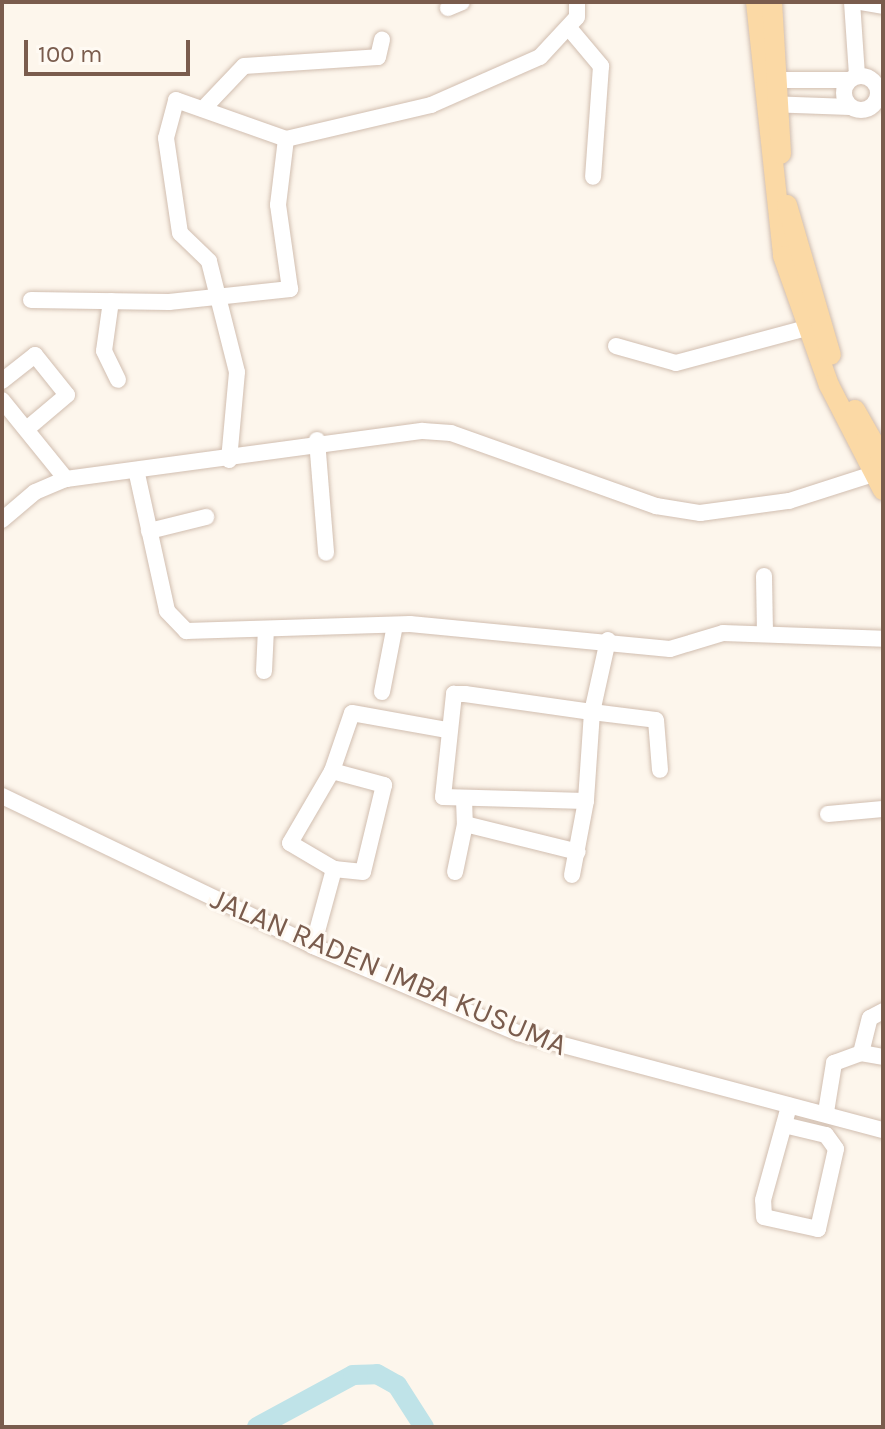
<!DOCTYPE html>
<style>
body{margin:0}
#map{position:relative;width:885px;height:1429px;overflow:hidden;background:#fdf6ec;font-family:Karla,sans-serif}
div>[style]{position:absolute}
.river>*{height:20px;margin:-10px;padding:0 10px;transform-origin:10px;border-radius:10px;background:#bfe3e8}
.roads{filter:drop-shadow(0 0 2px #d1beb0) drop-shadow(0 0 2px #d1beb0)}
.minor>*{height:16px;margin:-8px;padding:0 8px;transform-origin:8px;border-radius:8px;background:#fff}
.minor>.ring{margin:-8px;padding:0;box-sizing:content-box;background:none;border:16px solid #fff;border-radius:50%}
.major>*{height:20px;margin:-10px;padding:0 10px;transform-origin:10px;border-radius:10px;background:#fbd9a5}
span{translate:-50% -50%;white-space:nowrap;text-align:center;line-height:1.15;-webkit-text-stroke:6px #fffaf3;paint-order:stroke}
.street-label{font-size:30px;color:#7a5c4d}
.frame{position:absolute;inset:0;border:4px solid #7a5c4d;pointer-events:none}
.scale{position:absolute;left:24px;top:40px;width:166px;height:36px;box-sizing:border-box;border:4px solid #7a5c4d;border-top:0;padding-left:10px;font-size:24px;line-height:28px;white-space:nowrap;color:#7a5c4d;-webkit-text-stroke:6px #fffaf3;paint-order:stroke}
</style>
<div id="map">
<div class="river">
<i style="left:257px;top:1427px;width:109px;rotate:-28.4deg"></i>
<i style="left:353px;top:1375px;width:24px;rotate:-2deg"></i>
<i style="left:377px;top:1374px;width:23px;rotate:29deg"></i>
<i style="left:397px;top:1385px;width:50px;rotate:57.3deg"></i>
</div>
<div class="roads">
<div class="minor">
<i style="left:852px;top:2px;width:74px;rotate:86.1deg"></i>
<i style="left:861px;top:2px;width:22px;rotate:10deg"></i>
<i style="left:448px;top:8px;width:15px;rotate:-23deg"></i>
<i style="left:569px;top:28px;width:50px;rotate:49.9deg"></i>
<i style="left:601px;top:66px;width:111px;rotate:94.1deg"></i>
<i class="ring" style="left:844px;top:76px;width:18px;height:18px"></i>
<i style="left:776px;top:80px;width:73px"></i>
<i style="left:768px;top:104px;width:82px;rotate:2.1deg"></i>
<i style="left:203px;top:109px;width:59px;rotate:-46.4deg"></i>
<i style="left:244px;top:66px;width:134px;rotate:-3.8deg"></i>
<i style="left:378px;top:57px;width:18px;rotate:-77deg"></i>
<i style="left:31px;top:300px;width:138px;rotate:0.8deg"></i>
<i style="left:169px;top:302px;width:122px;rotate:-6.1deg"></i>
<i style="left:290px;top:289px;width:85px;rotate:-98.1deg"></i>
<i style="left:278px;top:205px;width:66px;rotate:-83.1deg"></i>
<i style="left:111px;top:301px;width:50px;rotate:98deg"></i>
<i style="left:104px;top:351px;width:32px;rotate:64deg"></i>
<i style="left:616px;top:346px;width:62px;rotate:15.8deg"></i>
<i style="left:676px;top:363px;width:136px;rotate:-15deg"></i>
<i style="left:2px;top:381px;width:42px;rotate:-38.2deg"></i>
<i style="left:35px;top:355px;width:51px;rotate:51.3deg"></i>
<i style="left:67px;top:395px;width:51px;rotate:139.8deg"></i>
<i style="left:2px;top:400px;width:102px;rotate:51deg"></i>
<i style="left:317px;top:440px;width:113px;rotate:85.4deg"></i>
<i style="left:229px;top:460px;width:88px;rotate:-84.8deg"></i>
<i style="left:237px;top:372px;width:114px;rotate:-104.2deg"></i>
<i style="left:209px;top:261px;width:40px;rotate:-136deg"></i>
<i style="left:180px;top:233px;width:96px;rotate:-98.4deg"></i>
<i style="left:166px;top:138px;width:39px;rotate:-75deg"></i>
<i style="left:176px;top:100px;width:117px;rotate:19.5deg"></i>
<i style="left:286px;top:139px;width:149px;rotate:-13.2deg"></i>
<i style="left:431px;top:105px;width:119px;rotate:-23.8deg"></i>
<i style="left:540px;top:57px;width:54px;rotate:-47.2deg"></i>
<i style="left:577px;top:17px;width:15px;rotate:-90deg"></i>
<i style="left:137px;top:474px;width:140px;rotate:77.6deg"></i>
<i style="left:167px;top:611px;width:28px;rotate:46deg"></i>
<i style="left:186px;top:631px;width:224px;rotate:-1.8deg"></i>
<i style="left:410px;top:624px;width:261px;rotate:5.5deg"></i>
<i style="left:670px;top:649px;width:55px;rotate:-16.8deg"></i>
<i style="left:723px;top:633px;width:160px;rotate:2.1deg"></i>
<i style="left:2px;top:520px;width:43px;rotate:-40.3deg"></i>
<i style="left:35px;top:492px;width:34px;rotate:-23deg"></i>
<i style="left:66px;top:479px;width:360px;rotate:-7.7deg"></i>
<i style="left:423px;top:431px;width:28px;rotate:4deg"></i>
<i style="left:451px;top:433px;width:218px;rotate:19.6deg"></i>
<i style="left:656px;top:506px;width:45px;rotate:9deg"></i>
<i style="left:700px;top:513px;width:90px;rotate:-7.7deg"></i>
<i style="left:789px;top:501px;width:88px;rotate:-17.8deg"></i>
<i style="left:149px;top:531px;width:59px;rotate:-13.8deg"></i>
<i style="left:764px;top:576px;width:58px;rotate:89deg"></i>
<i style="left:608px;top:640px;width:74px;rotate:102.5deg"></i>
<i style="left:592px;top:712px;width:89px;rotate:93.9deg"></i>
<i style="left:586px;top:801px;width:143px;rotate:-178.4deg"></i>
<i style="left:443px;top:797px;width:104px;rotate:-83.9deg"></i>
<i style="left:454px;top:694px;width:11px"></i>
<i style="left:465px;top:694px;width:128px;rotate:8.1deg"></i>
<i style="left:592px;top:712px;width:64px;rotate:7.1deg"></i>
<i style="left:656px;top:720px;width:50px;rotate:85.4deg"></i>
<i style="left:264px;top:671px;width:42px;rotate:-87.3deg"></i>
<i style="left:382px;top:692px;width:68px;rotate:-79deg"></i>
<i style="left:332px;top:771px;width:54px;rotate:15.1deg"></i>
<i style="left:384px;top:785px;width:89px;rotate:103.6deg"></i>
<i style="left:363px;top:872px;width:29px;rotate:-174deg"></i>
<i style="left:334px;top:869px;width:51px;rotate:-149.4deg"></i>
<i style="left:290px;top:843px;width:83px;rotate:-59.7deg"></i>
<i style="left:332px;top:771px;width:61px;rotate:-71deg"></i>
<i style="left:352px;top:713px;width:97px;rotate:10.1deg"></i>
<i style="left:2px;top:796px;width:345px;rotate:25.7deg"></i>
<i style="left:313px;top:946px;width:223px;rotate:23deg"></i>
<i style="left:518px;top:1033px;width:378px;rotate:14.9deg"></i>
<i style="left:464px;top:799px;width:25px;rotate:88deg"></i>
<i style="left:465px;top:824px;width:116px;rotate:13.9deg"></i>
<i style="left:828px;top:814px;width:55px;rotate:-5.2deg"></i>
<i style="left:455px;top:872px;width:49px;rotate:-78.2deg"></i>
<i style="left:572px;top:875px;width:75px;rotate:-79.3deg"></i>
<i style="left:313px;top:946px;width:80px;rotate:-74.7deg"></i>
<i style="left:861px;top:1053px;width:22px;rotate:10deg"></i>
<i style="left:826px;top:1112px;width:50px;rotate:-80.7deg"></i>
<i style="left:834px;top:1063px;width:29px;rotate:-20deg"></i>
<i style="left:861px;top:1053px;width:36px;rotate:-76deg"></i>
<i style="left:870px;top:1018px;width:15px;rotate:-28deg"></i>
<i style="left:784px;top:1125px;width:43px;rotate:13.4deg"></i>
<i style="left:826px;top:1135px;width:17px;rotate:54deg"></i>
<i style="left:836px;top:1149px;width:82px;rotate:102.7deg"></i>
<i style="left:818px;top:1229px;width:55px;rotate:-167.5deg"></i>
<i style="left:764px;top:1217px;width:17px;rotate:-93deg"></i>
<i style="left:763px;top:1200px;width:98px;rotate:-74.5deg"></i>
</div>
<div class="major">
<i style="left:756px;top:2px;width:255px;rotate:83.9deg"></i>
<i style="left:783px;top:256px;width:137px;rotate:70.4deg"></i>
<i style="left:829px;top:385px;width:118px;rotate:62.8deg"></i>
<i style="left:772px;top:2px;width:152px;rotate:86.6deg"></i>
<i style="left:787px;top:205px;width:156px;rotate:73.7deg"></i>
<i style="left:855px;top:410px;width:56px;rotate:60.3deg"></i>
</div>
</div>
<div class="street-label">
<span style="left:389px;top:972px;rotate:23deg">JALAN RADEN IMBA KUSUMA</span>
</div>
<div class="frame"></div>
<div class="scale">100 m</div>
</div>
